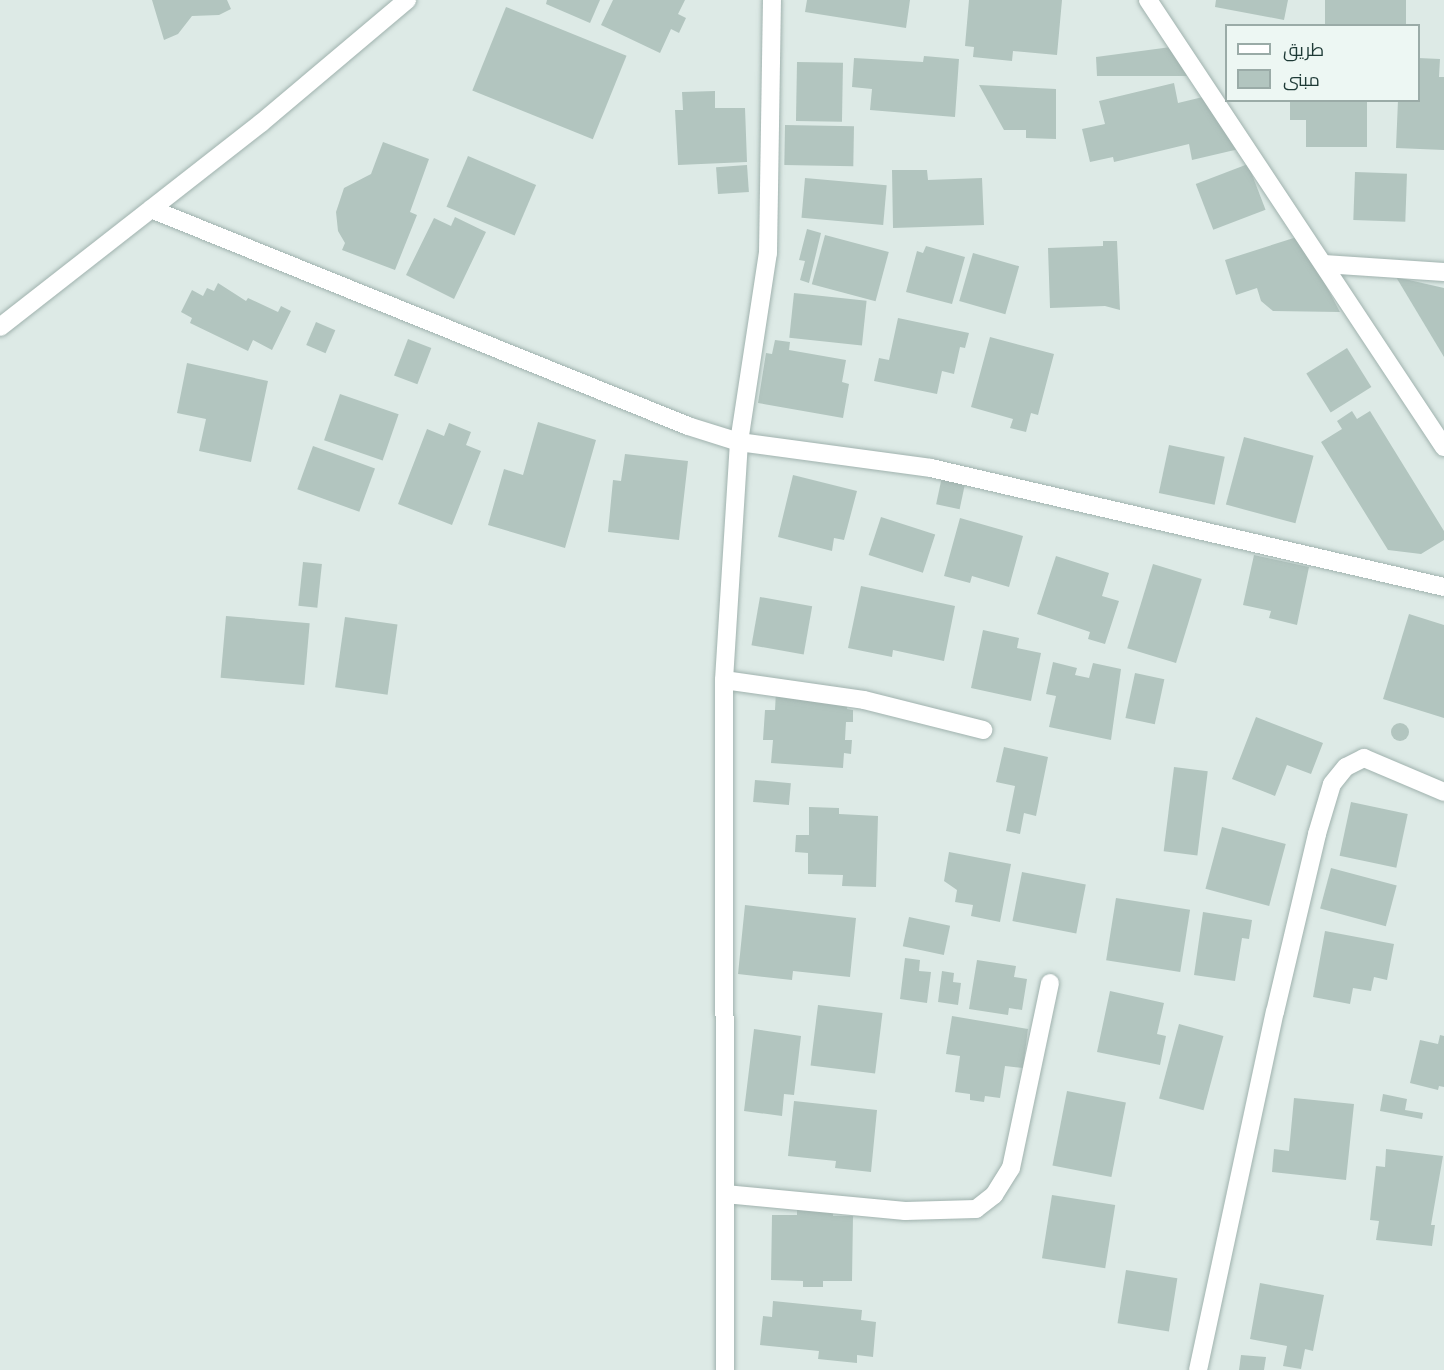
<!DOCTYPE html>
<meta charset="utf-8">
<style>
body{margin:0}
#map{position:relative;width:1444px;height:1370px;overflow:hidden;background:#ddeae6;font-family:"DM Sans",Cairo,sans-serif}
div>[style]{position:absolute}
.building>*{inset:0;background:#b2c5bf;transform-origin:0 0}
.round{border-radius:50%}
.roads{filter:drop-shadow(0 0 2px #a0b2ae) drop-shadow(0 0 2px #a0b2ae)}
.minor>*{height:18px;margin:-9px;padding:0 9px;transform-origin:9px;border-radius:9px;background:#fff}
span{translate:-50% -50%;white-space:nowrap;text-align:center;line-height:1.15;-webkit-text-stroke:4.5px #edf7f3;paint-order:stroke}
.legend{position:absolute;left:1225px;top:24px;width:195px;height:78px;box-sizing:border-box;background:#edf7f3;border:2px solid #9aaba7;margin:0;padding:8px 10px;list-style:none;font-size:18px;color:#1e3a36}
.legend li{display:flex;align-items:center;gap:12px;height:30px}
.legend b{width:30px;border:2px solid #9aaba7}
</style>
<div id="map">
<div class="building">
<i style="clip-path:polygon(152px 0,227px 0,231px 9px,219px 15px,192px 16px,178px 34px,164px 40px)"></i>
<i style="clip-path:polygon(547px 0,600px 0,590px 23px,546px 4px)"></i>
<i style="clip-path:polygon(613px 0,685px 0,678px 14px,686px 18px,679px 33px,671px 29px,660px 53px,601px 25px)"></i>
<i style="clip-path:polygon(807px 0,910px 0,906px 28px,805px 12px)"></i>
<i style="clip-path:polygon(969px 0,1062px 0,1057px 55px,1013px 51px,1012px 61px,973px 57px,974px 47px,965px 46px)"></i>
<i style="clip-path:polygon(1216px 0,1288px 0,1284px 20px,1215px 7px)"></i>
<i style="left:1325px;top:0;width:81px;height:26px"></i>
<i style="left:506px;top:7px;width:130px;height:90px;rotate:22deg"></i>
<i style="clip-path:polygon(1171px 47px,1187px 76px,1097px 76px,1096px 57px)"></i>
<i style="clip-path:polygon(924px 56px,959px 59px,955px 117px,870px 110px,872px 89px,852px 87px,854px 58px,923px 62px)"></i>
<i style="clip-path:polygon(1418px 58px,1440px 59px,1439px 77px,1444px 77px,1444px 150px,1396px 148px,1398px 100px,1418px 100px)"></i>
<i style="left:797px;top:62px;width:46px;height:59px;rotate:1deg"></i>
<i style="clip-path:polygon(1174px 83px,1178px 103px,1207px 96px,1239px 149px,1192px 160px,1189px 144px,1114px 162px,1113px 157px,1090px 162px,1082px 129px,1105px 124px,1099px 101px)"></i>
<i style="clip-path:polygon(979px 85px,1056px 89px,1056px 139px,1026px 138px,1026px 130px,1004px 130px)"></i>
<i style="clip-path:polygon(715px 91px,715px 108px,745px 108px,747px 162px,678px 165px,675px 110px,683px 110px,682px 92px)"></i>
<i style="clip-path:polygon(1290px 100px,1367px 100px,1367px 147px,1306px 147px,1306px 120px,1290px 120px)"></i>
<i style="left:785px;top:125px;width:69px;height:40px;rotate:1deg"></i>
<i style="clip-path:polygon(383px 142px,429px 159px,410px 212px,417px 215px,395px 270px,342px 250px,345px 243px,338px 231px,336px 212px,344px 188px,371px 174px)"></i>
<i style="left:468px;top:156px;width:74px;height:55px;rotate:23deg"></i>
<i style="left:1248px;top:164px;width:49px;height:56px;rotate:69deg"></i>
<i style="left:747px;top:165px;width:27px;height:31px;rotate:86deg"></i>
<i style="clip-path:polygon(892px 170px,927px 170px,928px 180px,982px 178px,984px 225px,893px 228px)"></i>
<i style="left:1355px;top:172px;width:52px;height:48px;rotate:2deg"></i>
<i style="left:805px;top:178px;width:82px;height:40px;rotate:5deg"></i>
<i style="clip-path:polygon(455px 217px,486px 232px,454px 299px,406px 275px,434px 218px,451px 226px)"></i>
<i style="clip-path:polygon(807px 229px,821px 233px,809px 283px,800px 280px,805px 261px,799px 260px)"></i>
<i style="left:825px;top:235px;width:66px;height:51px;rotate:15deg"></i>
<i style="clip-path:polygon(1300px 236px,1340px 312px,1273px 311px,1261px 301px,1257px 288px,1236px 295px,1225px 260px)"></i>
<i style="clip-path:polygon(1103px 241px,1117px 241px,1120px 310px,1105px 306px,1050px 308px,1048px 248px,1103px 246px)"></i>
<i style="clip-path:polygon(926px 246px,965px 257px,952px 304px,906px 292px,917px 251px,923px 253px)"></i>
<i style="left:973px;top:253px;width:48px;height:50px;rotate:16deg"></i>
<i style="clip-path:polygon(1396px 277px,1444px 288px,1444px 357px)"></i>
<i style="clip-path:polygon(218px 283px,246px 301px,248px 298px,278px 312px,281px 306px,291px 311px,272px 350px,253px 340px,248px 351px,190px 323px,192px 318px,181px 312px,192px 290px,203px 296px,207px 288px,214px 291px)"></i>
<i style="left:794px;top:293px;width:73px;height:45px;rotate:6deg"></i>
<i style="clip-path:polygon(898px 318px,969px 333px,965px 348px,960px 347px,954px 374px,942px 371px,937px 394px,874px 381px,879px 358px,889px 360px)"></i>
<i style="left:316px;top:322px;width:21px;height:25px;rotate:23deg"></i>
<i style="clip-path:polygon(990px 337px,1054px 354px,1038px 415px,1031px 413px,1026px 432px,1010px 428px,1013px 419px,971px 407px)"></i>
<i style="left:408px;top:339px;width:25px;height:39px;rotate:21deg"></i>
<i style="clip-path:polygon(775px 340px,790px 342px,789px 350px,846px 360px,842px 382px,849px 384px,843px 418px,758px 403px,766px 353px,772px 354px)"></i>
<i style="left:1347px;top:348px;width:46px;height:48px;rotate:58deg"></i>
<i style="clip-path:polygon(187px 363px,268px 381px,251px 462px,199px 451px,206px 419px,177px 413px)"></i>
<i style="left:340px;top:394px;width:62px;height:49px;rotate:19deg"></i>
<i style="clip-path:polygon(1352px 411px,1357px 419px,1370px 411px,1444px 531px,1444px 540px,1421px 554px,1388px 550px,1321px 442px,1342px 429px,1337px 421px)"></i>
<i style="clip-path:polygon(538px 422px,596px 440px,565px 548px,488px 525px,504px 469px,523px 475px)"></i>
<i style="clip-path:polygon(449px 423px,471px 432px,466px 445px,481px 451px,452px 525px,398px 504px,427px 429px,444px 436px)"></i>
<i style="left:1244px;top:437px;width:72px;height:70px;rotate:15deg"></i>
<i style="left:1169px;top:445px;width:57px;height:49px;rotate:12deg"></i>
<i style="left:313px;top:446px;width:66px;height:46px;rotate:20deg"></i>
<i style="clip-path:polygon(625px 454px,688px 461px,679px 540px,608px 532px,613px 480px,621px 481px)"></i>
<i style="left:943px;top:472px;width:24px;height:33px;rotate:12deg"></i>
<i style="clip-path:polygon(793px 475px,857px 491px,844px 540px,834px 538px,832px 551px,778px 537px)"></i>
<i style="left:881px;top:517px;width:57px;height:40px;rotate:18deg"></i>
<i style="clip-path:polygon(960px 518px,1023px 536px,1009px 587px,972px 576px,970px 583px,944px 576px)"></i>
<i style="clip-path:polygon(1254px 555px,1309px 567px,1297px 625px,1269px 618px,1271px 611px,1243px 605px)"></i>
<i style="clip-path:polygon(1056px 556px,1109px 573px,1102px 596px,1119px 601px,1105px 644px,1088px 639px,1090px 632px,1037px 614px)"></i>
<i style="left:303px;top:562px;width:19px;height:44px;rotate:6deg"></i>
<i style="left:1153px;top:564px;width:51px;height:88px;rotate:17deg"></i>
<i style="clip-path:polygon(861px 586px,955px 606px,944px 661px,893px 650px,892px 657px,848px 648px)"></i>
<i style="left:760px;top:597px;width:53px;height:49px;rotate:10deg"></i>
<i style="clip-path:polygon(1409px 614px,1444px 625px,1444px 718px,1383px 699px)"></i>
<i style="left:226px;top:616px;width:84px;height:62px;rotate:5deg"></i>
<i style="left:345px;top:617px;width:53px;height:71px;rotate:8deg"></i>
<i style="clip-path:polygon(983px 630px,1019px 638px,1017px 648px,1041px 653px,1031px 701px,971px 688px)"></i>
<i style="clip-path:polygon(1053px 662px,1077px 668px,1075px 675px,1089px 678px,1093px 663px,1121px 669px,1111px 740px,1049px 727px,1056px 696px,1046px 694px)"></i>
<i style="left:1135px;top:673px;width:30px;height:46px;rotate:12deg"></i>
<i style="clip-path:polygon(776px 691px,848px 701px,847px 709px,853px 710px,853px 722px,846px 722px,845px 740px,852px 740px,851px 754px,844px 753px,843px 768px,771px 763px,773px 740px,763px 740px,765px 710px,775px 710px)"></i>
<i style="clip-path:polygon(1256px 717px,1323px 743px,1311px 774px,1287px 765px,1275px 796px,1232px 779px)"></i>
<i class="round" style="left:1391px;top:723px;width:18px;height:18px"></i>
<i style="clip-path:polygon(1004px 747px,1048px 757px,1036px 816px,1024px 813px,1020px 834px,1006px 831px,1015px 786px,996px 782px)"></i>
<i style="left:1174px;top:767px;width:34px;height:85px;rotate:7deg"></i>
<i style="left:755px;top:780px;width:36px;height:22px;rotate:5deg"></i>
<i style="left:1351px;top:802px;width:58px;height:55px;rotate:12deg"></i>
<i style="clip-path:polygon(809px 807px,839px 808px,839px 814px,878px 816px,876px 887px,842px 886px,843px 875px,808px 874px,808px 853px,795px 852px,796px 835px,809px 835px)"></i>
<i style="left:1222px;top:827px;width:66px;height:64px;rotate:15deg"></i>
<i style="clip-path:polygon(949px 852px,1011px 864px,1000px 922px,971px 916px,973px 905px,955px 902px,957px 890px,944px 881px)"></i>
<i style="left:1331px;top:868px;width:68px;height:42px;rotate:15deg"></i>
<i style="left:1022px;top:872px;width:65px;height:50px;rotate:11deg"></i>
<i style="left:1116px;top:898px;width:75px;height:63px;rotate:9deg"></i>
<i style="clip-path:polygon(745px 905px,856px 918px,850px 977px,793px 971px,792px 980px,738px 974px)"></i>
<i style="clip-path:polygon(1203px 912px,1252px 920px,1249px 939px,1242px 938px,1235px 981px,1194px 975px)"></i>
<i style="left:909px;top:917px;width:42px;height:30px;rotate:12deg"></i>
<i style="clip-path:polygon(1325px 931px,1394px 944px,1387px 980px,1374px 977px,1371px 991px,1353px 988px,1350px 1004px,1313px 997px)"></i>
<i style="clip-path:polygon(905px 958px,920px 960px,919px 971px,931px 972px,927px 1003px,900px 999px)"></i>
<i style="clip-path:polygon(977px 960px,1016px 966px,1014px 977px,1027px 979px,1022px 1010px,1009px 1008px,1008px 1015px,969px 1009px)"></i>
<i style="clip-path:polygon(942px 971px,954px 973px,953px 982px,961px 983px,958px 1005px,938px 1002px)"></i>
<i style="clip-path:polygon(1110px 991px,1164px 1003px,1157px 1034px,1166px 1036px,1160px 1065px,1097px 1052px)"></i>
<i style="left:818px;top:1005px;width:65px;height:61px;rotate:7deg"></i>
<i style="clip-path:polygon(952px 1016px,1028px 1029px,1023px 1068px,1005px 1066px,1000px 1098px,985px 1096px,984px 1102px,970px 1100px,970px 1094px,955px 1092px,960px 1056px,946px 1054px)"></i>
<i style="left:1179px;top:1024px;width:46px;height:77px;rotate:15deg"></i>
<i style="clip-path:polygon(754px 1029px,801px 1036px,794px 1095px,784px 1094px,782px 1116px,744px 1111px)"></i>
<i style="clip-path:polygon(1440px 1035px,1444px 1036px,1444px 1087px,1439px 1086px,1438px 1090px,1410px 1083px,1420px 1040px,1438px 1044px)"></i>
<i style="left:1067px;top:1091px;width:60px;height:76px;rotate:11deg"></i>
<i style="clip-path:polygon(1383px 1094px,1407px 1099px,1405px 1110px,1423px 1113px,1422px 1119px,1380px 1111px)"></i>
<i style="clip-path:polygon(1294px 1098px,1354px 1104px,1346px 1180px,1272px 1172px,1274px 1149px,1289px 1151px)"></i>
<i style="clip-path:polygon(794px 1101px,877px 1110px,871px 1172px,835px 1168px,836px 1161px,788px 1156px)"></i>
<i style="clip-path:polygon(1386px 1149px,1443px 1156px,1431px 1225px,1435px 1225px,1432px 1246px,1376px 1240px,1379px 1221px,1370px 1220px,1376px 1166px,1385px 1167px)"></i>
<i style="left:1052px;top:1195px;width:64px;height:64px;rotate:9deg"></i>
<i style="clip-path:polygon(797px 1209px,833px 1210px,833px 1216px,853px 1216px,852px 1281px,823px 1281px,823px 1287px,803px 1287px,803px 1281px,771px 1280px,772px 1215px,797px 1215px)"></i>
<i style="left:1126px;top:1270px;width:52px;height:54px;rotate:9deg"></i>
<i style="clip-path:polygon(1260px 1283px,1324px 1295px,1313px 1351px,1305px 1349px,1301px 1369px,1283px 1366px,1287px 1346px,1250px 1339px)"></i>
<i style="clip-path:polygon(773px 1301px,862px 1310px,861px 1320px,876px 1322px,873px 1357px,857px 1355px,857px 1363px,818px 1359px,819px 1351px,760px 1345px,763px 1316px,772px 1317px)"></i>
<i style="clip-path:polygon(1241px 1355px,1266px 1357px,1264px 1370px,1239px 1370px)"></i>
</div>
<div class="roads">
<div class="minor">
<i style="left:1148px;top:0;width:536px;rotate:56.49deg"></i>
<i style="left:151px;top:209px;width:579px;rotate:22deg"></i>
<i style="left:688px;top:426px;width:53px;rotate:17.4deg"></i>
<i style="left:739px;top:442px;width:194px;rotate:7.7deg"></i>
<i style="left:931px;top:468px;width:527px;rotate:13.06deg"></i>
<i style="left:1324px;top:264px;width:120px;rotate:3.8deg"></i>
<i style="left:0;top:327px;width:331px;rotate:-38deg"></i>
<i style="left:261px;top:123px;width:191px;rotate:-40.1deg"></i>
<i style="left:724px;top:680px;width:141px;rotate:8.1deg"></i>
<i style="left:864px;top:700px;width:123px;rotate:14.1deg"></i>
<i style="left:725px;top:1194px;width:181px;rotate:5.4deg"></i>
<i style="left:905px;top:1211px;width:71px;rotate:-1.6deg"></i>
<i style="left:976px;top:1209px;width:23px;rotate:-38deg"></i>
<i style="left:994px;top:1195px;width:32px;rotate:-58deg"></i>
<i style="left:1011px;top:1168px;width:189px;rotate:-78.1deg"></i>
<i style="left:725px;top:1370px;width:690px;rotate:-90.08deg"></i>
<i style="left:724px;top:680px;width:238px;rotate:-86.4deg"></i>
<i style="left:739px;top:442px;width:191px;rotate:-81.3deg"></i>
<i style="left:768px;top:253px;width:253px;rotate:-89.1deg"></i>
<i style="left:1198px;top:1370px;width:366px;rotate:-77.9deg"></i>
<i style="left:1275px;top:1012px;width:183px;rotate:-76.7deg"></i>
<i style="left:1317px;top:834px;width:52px;rotate:-73.3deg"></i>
<i style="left:1332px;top:784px;width:22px;rotate:-51deg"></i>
<i style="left:1346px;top:767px;width:20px;rotate:-27deg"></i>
<i style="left:1364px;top:758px;width:87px;rotate:23deg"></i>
</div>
</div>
<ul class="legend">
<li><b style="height:8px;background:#fff"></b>طريق</li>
<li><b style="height:16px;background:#b2c5bf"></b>مبنى</li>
</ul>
</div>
